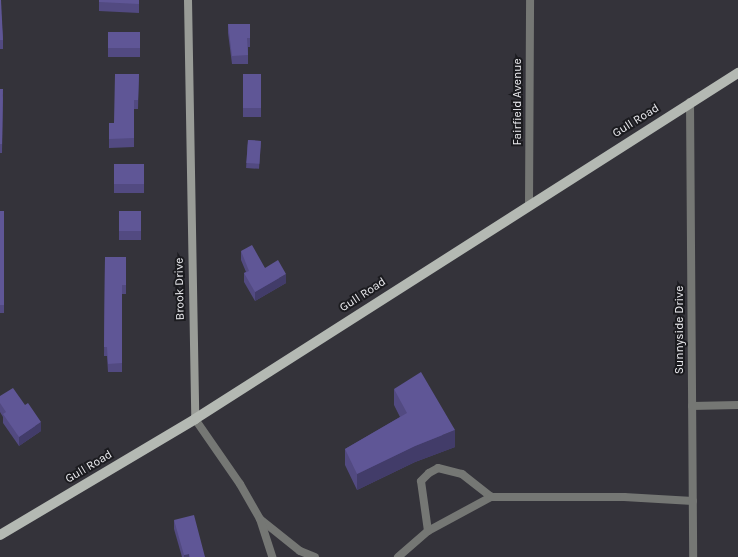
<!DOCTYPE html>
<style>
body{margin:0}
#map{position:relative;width:738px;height:557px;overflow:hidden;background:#34333a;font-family:Karla,sans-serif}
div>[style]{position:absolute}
.lane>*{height:8px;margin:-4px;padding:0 4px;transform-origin:4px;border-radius:4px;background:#757774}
.street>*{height:8px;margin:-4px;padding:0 4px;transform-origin:4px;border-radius:4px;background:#757774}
.secondary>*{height:8px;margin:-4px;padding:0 4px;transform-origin:4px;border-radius:4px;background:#999c97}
.primary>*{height:10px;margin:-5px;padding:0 5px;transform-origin:5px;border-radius:5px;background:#b4b9b3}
.wall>*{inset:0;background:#524a81;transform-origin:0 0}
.shaded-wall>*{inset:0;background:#423c69}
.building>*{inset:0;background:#5f5696;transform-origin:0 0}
span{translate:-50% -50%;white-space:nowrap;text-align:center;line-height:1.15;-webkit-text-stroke:4px #1b1b1f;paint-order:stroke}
.street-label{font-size:12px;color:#ececf0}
</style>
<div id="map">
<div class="lane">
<i style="left:692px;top:406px;width:46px;rotate:-1.2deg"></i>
<i style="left:260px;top:519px;width:51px;rotate:38.7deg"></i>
<i style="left:300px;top:551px;width:16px;rotate:22deg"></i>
<i style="left:428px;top:531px;width:50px;rotate:-98deg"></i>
<i style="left:421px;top:481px;width:11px;rotate:-45deg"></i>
<i style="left:429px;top:473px;width:10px;rotate:-29deg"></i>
<i style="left:438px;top:468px;width:25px;rotate:14deg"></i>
<i style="left:462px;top:474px;width:37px;rotate:38deg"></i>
<i style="left:398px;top:557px;width:40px;rotate:-41deg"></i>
<i style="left:428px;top:531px;width:72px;rotate:-28.4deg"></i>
<i style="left:491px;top:497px;width:133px"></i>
<i style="left:624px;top:497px;width:69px;rotate:3.3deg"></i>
</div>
<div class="street">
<i style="left:690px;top:102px;width:455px;rotate:89.6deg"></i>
<i style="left:529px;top:205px;width:205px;rotate:-89.7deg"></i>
<i style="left:195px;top:419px;width:79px;rotate:55.3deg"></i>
<i style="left:240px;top:484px;width:40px;rotate:60.3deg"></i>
<i style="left:260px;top:519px;width:40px;rotate:72deg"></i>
</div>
<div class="secondary">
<i style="left:188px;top:0;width:419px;rotate:89deg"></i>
</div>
<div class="primary">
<i style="left:0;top:535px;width:227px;rotate:-30.7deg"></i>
<i style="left:195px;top:419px;width:644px;rotate:-32.51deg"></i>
</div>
<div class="wall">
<i style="clip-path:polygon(0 0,3px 40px,3px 49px,0 49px)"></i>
<i style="clip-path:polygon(99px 0,139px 0,139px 13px,99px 11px)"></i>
<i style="clip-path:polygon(228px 24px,250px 24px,250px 47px,248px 47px,248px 64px,232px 64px,228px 33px)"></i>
<i style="left:108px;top:32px;width:32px;height:25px"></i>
<i style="clip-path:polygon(139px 74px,138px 109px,134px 109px,134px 147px,109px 148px,109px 123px,114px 123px)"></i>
<i style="left:243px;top:74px;width:18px;height:43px"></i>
<i style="clip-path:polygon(0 89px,3px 98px,2px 153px,0 153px)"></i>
<i style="left:248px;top:140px;width:13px;height:28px;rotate:4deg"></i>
<i style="left:144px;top:164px;width:29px;height:30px;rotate:90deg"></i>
<i style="left:119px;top:211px;width:22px;height:29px"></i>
<i style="clip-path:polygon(0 212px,4px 305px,4px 313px,0 313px)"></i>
<i style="clip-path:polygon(241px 251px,265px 268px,286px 283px,255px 301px,244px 282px,244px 273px,246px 272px,241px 260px)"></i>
<i style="clip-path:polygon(105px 257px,126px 257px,126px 294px,122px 294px,122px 372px,108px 372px,107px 356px,104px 356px)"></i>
<i style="clip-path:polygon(394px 389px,455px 447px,415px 462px,357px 490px,345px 465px,345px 449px,400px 417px,394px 405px)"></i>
<i style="clip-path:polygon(0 396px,41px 431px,19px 446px,3px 423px,3px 417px,0 412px)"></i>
<i style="clip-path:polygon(174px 520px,205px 557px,182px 557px,174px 529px)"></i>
</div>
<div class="shaded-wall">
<i style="clip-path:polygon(286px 274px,286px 283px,255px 301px,255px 292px)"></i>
<i style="clip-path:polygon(41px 422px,41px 431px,19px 446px,19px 437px)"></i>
<i style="clip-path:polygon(455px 430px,455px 447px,415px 462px,357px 490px,357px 474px,415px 446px)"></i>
<i style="clip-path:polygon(189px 554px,189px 557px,184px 557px,184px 555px)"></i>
</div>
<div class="building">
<i style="clip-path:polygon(0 0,1px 0,3px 40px,0 40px)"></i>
<i style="clip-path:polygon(99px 0,139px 0,139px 4px,99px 2px)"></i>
<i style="clip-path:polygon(228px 24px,250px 24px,250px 38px,247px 38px,248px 55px,232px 56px)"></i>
<i style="left:108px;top:32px;width:32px;height:16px"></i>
<i style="clip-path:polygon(115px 74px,139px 74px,138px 100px,134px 100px,134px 138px,109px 139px,109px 123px,114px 123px)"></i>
<i style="left:243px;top:74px;width:18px;height:34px"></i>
<i style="clip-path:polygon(0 89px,3px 89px,2px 144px,0 144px)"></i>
<i style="left:248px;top:140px;width:13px;height:23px;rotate:4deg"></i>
<i style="left:144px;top:164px;width:20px;height:30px;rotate:90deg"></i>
<i style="left:4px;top:211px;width:94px;height:4px;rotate:90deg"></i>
<i style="left:119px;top:211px;width:22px;height:20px"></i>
<i style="clip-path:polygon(252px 245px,265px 268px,278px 260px,286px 274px,255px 292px,244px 273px,249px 271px,241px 251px)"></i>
<i style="clip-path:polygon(105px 257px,126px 257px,126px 285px,122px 285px,122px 363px,108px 364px,107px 347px,104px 347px)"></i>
<i style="clip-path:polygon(421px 372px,455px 430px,415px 446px,357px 474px,345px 449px,407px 413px,394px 389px)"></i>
<i style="clip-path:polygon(13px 388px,25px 405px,28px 403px,41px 422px,19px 437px,3px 414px,6px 412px,0 403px,0 396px)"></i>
<i style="clip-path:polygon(194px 515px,205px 557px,190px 557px,189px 554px,184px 555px,174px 520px)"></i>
</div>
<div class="street-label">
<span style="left:518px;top:102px;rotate:-90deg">Fairfield Avenue</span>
<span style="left:636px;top:121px;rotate:-32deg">Gull Road</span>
<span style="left:180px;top:289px;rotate:-91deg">Brook Drive</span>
<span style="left:363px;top:295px;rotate:-33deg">Gull Road</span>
<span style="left:680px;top:330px;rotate:-90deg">Sunnyside Drive</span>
<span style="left:89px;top:467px;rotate:-31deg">Gull Road</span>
</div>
</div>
